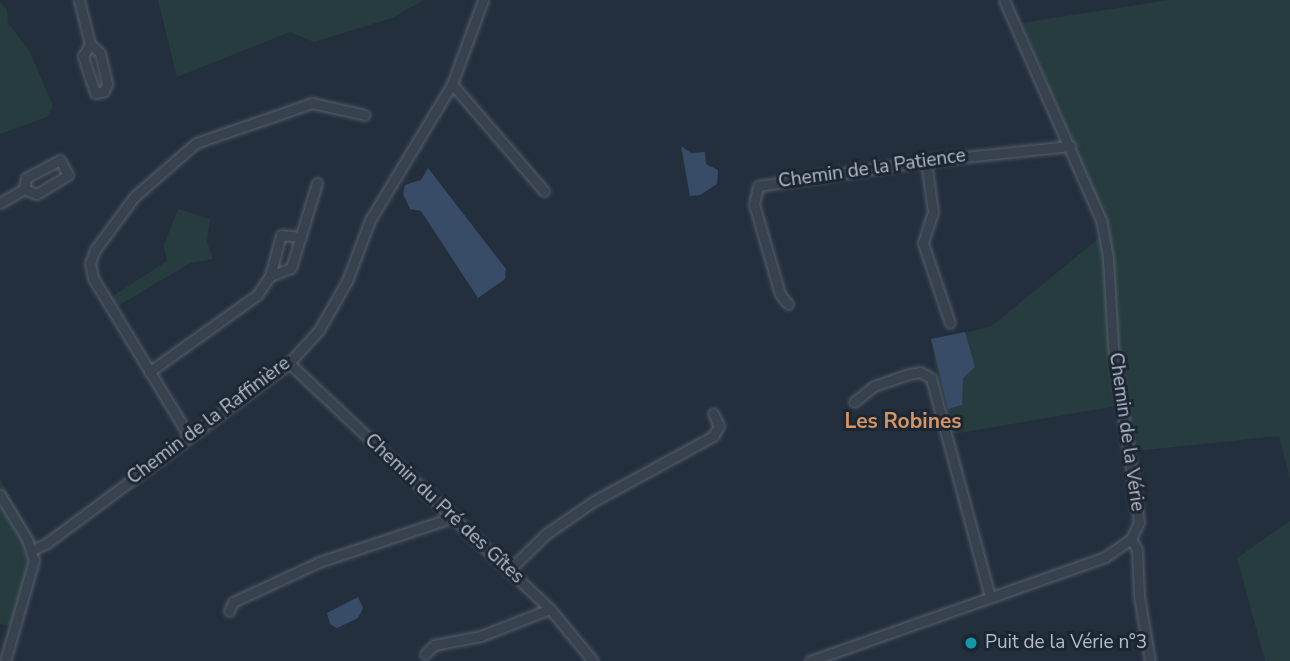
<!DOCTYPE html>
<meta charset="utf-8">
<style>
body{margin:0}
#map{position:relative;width:1290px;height:661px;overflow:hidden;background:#242f3e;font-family:"Nunito Sans",sans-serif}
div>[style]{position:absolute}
.green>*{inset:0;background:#263c3f}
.water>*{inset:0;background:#394c67}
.roads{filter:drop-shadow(0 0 2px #565f6c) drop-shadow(0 0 2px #565f6c)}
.minor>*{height:9px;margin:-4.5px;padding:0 4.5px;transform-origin:4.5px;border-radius:4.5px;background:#38414e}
.dots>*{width:19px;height:19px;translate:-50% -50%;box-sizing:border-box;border:4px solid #1d2633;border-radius:50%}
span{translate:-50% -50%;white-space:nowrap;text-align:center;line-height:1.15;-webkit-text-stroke:6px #1d2633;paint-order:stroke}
.street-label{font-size:19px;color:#b4bcc9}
.poi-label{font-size:19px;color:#b4bcc9}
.left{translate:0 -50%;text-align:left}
.neighbourhood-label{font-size:21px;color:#d59563;font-weight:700}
</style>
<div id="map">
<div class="green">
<i style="clip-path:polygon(158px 0,424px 0,392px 18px,314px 42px,290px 32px,177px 77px)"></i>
<i style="clip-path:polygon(1169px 0,1290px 0,1290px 479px,1279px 436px,1125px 452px,1117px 406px,953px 434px,934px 363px,934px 341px,992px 326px,1110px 229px,1022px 23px)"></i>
<i style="clip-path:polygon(0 2px,7px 10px,8px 23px,30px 52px,53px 106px,47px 117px,0 134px)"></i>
<i style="clip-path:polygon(178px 209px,210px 219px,207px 242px,213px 259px,190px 263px,118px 306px,110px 298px,167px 261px,164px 245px)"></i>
<i style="clip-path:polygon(0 478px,41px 552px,18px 627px,0 624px)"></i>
<i style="clip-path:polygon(1290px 521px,1290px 661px,1265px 661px,1237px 558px)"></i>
</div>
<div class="water">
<i style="clip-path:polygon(681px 146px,691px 153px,705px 152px,706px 164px,718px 170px,717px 184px,700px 195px,690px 196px)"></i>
<i style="clip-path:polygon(428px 168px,506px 269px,505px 279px,478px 298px,421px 211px,410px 209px,403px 194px,405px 185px,421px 180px)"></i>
<i style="clip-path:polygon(965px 332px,975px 367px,963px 378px,962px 405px,948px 409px,931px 339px)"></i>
<i style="clip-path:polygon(358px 597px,363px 608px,358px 618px,337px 628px,330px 624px,327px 613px)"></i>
</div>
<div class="roads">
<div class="minor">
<i style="left:79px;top:0;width:45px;rotate:76deg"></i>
<i style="left:90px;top:44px;width:13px;rotate:42deg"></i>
<i style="left:100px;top:53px;width:32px;rotate:77deg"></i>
<i style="left:107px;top:84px;width:8px;rotate:113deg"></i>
<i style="left:104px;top:91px;width:9px;rotate:167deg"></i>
<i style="left:95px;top:93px;width:39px;rotate:-108deg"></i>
<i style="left:83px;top:56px;width:14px;rotate:-60deg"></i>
<i style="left:452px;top:84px;width:141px;rotate:49.3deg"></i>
<i style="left:60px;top:160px;width:17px;rotate:62deg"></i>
<i style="left:68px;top:175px;width:37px;rotate:149deg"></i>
<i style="left:36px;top:194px;width:13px;rotate:-157deg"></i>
<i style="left:24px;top:189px;width:11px;rotate:-80deg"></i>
<i style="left:26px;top:178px;width:38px;rotate:-28deg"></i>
<i style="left:926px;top:161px;width:51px;rotate:82.2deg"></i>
<i style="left:933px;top:212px;width:33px;rotate:108deg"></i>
<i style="left:923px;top:243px;width:84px;rotate:71.4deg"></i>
<i style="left:0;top:203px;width:28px;rotate:-30deg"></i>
<i style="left:270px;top:276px;width:22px;rotate:-21deg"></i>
<i style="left:291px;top:268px;width:89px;rotate:-73deg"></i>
<i style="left:788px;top:304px;width:13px;rotate:-129deg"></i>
<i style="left:780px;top:294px;width:94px;rotate:-106.1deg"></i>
<i style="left:754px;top:204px;width:18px;rotate:-77deg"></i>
<i style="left:758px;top:186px;width:170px;rotate:-8.5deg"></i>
<i style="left:926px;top:161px;width:145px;rotate:-5.9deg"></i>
<i style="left:289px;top:363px;width:359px;rotate:43.3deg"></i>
<i style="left:550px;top:609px;width:67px;rotate:50.4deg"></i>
<i style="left:149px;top:372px;width:133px;rotate:-35.5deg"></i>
<i style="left:257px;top:295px;width:23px;rotate:-56deg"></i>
<i style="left:270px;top:276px;width:42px;rotate:-75deg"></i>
<i style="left:281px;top:235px;width:20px;rotate:6deg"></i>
<i style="left:854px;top:402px;width:26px;rotate:-39deg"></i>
<i style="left:874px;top:386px;width:37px;rotate:-19deg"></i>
<i style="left:909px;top:374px;width:11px;rotate:-10deg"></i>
<i style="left:920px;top:372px;width:13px;rotate:29deg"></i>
<i style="left:931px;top:378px;width:226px;rotate:74.9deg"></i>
<i style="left:189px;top:436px;width:185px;rotate:-121.3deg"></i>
<i style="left:93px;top:278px;width:15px;rotate:-101deg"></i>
<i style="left:90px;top:263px;width:14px;rotate:-69deg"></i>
<i style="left:95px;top:250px;width:66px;rotate:-53.7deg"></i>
<i style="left:134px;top:197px;width:82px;rotate:-41.1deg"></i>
<i style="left:196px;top:143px;width:123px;rotate:-19deg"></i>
<i style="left:312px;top:103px;width:54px;rotate:12.8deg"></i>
<i style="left:0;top:495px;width:52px;rotate:58.5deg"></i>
<i style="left:27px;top:539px;width:22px;rotate:72deg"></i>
<i style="left:34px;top:560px;width:105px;rotate:106deg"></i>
<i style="left:1131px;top:539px;width:13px;rotate:61deg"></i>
<i style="left:1137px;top:550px;width:46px;rotate:87.5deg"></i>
<i style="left:1139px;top:596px;width:66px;rotate:80.4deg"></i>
<i style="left:32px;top:550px;width:17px;rotate:-25deg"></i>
<i style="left:47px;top:543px;width:302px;rotate:-36.6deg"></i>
<i style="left:289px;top:363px;width:45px;rotate:-47.7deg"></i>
<i style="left:319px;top:330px;width:56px;rotate:-60.3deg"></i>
<i style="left:347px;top:281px;width:65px;rotate:-69.3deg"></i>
<i style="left:370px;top:220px;width:159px;rotate:-58.9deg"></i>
<i style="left:452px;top:84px;width:90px;rotate:-69.7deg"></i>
<i style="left:509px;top:570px;width:52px;rotate:-44.2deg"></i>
<i style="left:546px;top:534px;width:58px;rotate:-34.5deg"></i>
<i style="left:594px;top:501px;width:136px;rotate:-28.6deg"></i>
<i style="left:713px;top:436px;width:12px;rotate:-59deg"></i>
<i style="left:719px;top:426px;width:14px;rotate:-115deg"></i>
<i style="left:229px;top:611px;width:10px;rotate:-66deg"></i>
<i style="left:233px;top:602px;width:95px;rotate:-24.9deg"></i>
<i style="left:319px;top:562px;width:142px;rotate:-18.4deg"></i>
<i style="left:425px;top:654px;width:13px;rotate:-45deg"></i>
<i style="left:434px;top:645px;width:48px;rotate:-10.8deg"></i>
<i style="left:481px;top:636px;width:74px;rotate:-21.4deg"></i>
<i style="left:810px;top:661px;width:313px;rotate:-19.4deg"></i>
<i style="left:1105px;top:557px;width:32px;rotate:-35deg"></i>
<i style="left:1131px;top:539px;width:19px;rotate:-65deg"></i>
<i style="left:1139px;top:522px;width:179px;rotate:-98.4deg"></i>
<i style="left:1113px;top:345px;width:87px;rotate:-93.3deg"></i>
<i style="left:1108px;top:258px;width:39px;rotate:-100deg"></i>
<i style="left:1101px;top:220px;width:240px;rotate:-113.8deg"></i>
</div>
</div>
<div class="dots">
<i style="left:971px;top:643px;background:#0f9aa8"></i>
</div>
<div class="street-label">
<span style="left:872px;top:169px;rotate:-8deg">Chemin de la Patience</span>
<span style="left:209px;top:421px;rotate:-37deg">Chemin de la Raffinière</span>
<span style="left:1126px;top:432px;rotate:82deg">Chemin de la Vérie</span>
<span style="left:444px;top:509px;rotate:43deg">Chemin du Pré des Gîtes</span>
</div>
<div class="poi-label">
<span class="left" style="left:985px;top:643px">Puit de la Vérie n°3</span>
</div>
<div class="neighbourhood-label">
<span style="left:903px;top:421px">Les Robines</span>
</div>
</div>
